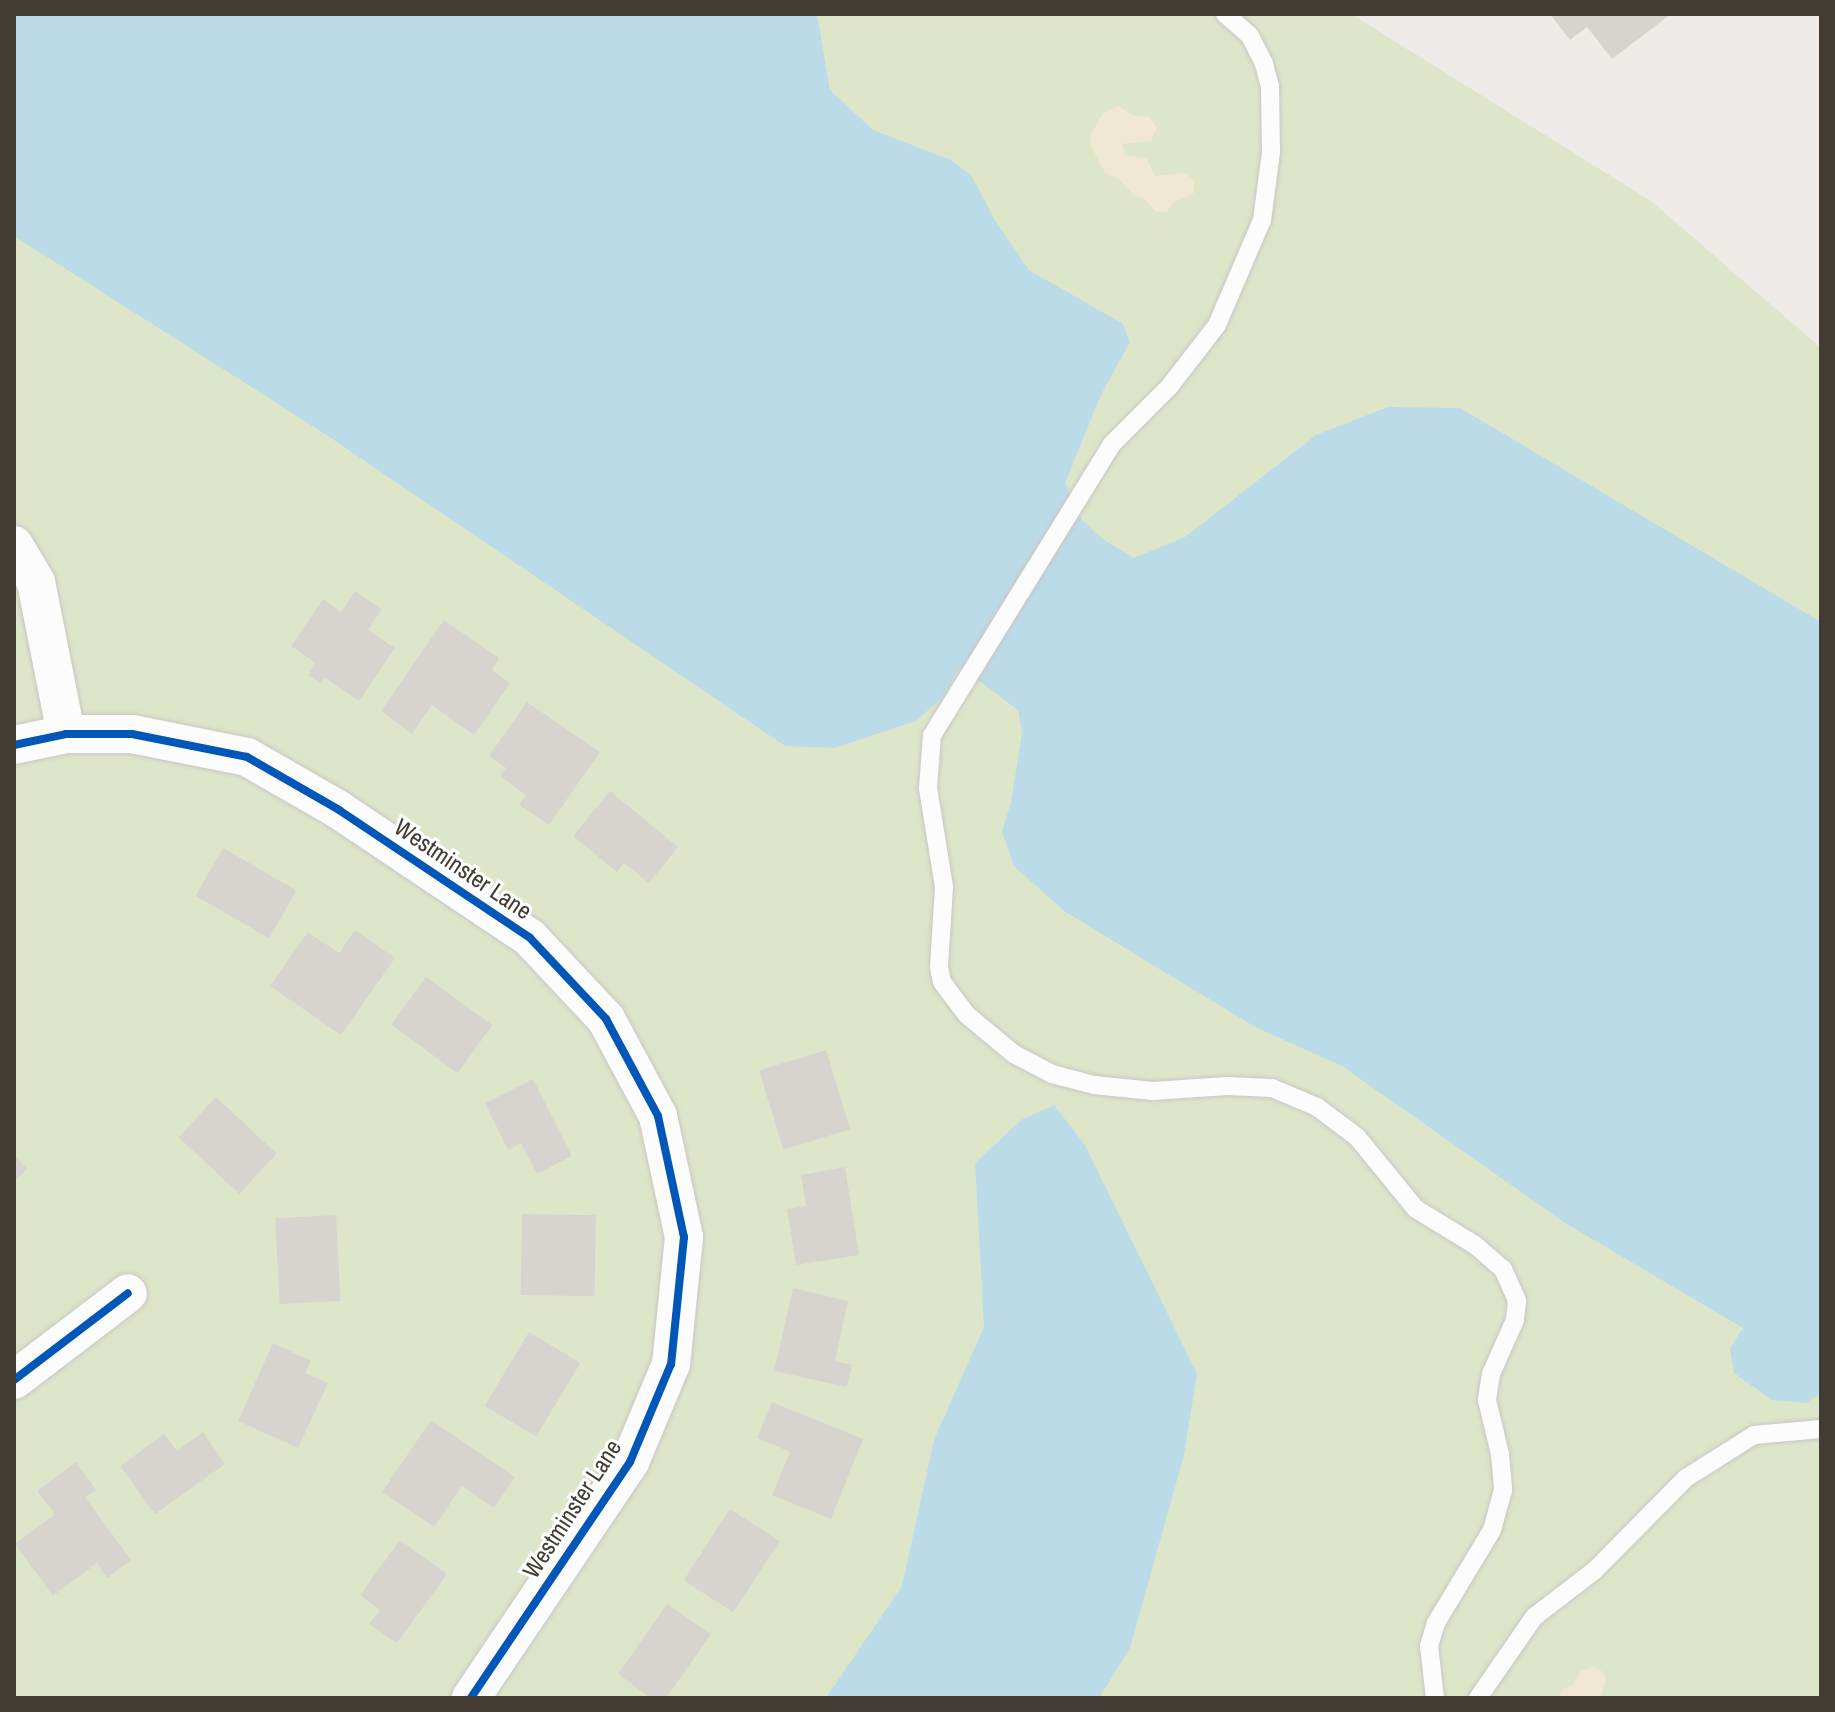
<!DOCTYPE html>
<style>
body{margin:0}
#map{position:relative;width:1835px;height:1712px;overflow:hidden;background:#eeebe8;font-family:"Archivo Narrow",sans-serif}
div>[style]{position:absolute}
.green>*{inset:0;background:#dee6ca}
.sand>*{inset:0;background:#f0e7d4}
.water>*{inset:0;background:#bcdbe9}
.building>*{inset:0;background:#d7d4d0;transform-origin:0 0}
.roads{filter:drop-shadow(0 0 2px #cac7c4) drop-shadow(0 0 2px #cac7c4)}
.lane>*{height:18px;margin:-9px;padding:0 9px;transform-origin:9px;border-radius:9px;background:#fcfcfc}
.street>*{height:38px;margin:-19px;padding:0 19px;transform-origin:19px;border-radius:19px;background:#fcfcfc}
.cycleway>*{height:8px;margin:-4px;padding:0 4px;transform-origin:4px;border-radius:4px;background:#0057b8}
span{translate:-50% -50%;white-space:nowrap;text-align:center;line-height:1.15;-webkit-text-stroke:6px #fff;paint-order:stroke}
.street-label{font-size:24px;color:#423c35}
.frame{position:absolute;inset:0;border:16px solid #423c35;pointer-events:none}
</style>
<div id="map">
<div class="green">
<i style="clip-path:polygon(14px 14px,1351px 14px,1651px 201px,1821px 348px,1821px 1698px,14px 1698px)"></i>
</div>
<div class="sand">
<i style="clip-path:polygon(1119px 106px,1132px 115px,1149px 117px,1157px 127px,1151px 141px,1122px 144px,1125px 155px,1147px 159px,1155px 176px,1185px 173px,1194px 180px,1194px 193px,1174px 202px,1167px 212px,1157px 212px,1143px 198px,1135px 196px,1118px 179px,1105px 173px,1090px 144px,1091px 134px,1103px 113px)"></i>
<i style="clip-path:polygon(1594px 1667px,1603px 1672px,1606px 1680px,1600px 1698px,1558px 1698px,1563px 1689px,1573px 1685px,1581px 1671px)"></i>
</div>
<div class="water">
<i style="clip-path:polygon(14px 14px,817px 14px,830px 90px,873px 130px,951px 160px,971px 175px,995px 220px,1029px 270px,1123px 324px,1130px 342px,1101px 395px,1065px 483px,1082px 520px,1104px 540px,1134px 558px,1185px 537px,1316px 435px,1388px 407px,1460px 408px,1821px 622px,1821px 1393px,1806px 1403px,1772px 1400px,1734px 1373px,1730px 1348px,1743px 1328px,1565px 1223px,1342px 1066px,1255px 1027px,1064px 911px,1014px 866px,1002px 832px,1011px 802px,1022px 733px,1018px 710px,960px 667px,944px 696px,916px 721px,835px 748px,785px 746px,325px 434px,14px 236px)"></i>
<i style="clip-path:polygon(1054px 1105px,1085px 1145px,1197px 1374px,1184px 1455px,1130px 1648px,1099px 1698px,826px 1698px,902px 1586px,934px 1440px,984px 1327px,975px 1163px,1021px 1120px)"></i>
</div>
<div class="building">
<i style="clip-path:polygon(1550px 14px,1671px 14px,1612px 59px,1587px 27px,1570px 40px)"></i>
<i style="clip-path:polygon(355px 591px,382px 609px,368px 630px,395px 648px,359px 701px,324px 677px,320px 683px,308px 675px,316px 663px,291px 646px,323px 599px,341px 612px)"></i>
<i style="clip-path:polygon(444px 620px,499px 658px,492px 670px,510px 683px,474px 735px,432px 705px,412px 734px,381px 711px)"></i>
<i style="clip-path:polygon(527px 702px,600px 752px,549px 825px,519px 805px,526px 795px,500px 776px,506px 768px,489px 756px)"></i>
<i style="clip-path:polygon(610px 791px,678px 847px,649px 883px,624px 863px,617px 872px,573px 836px)"></i>
<i style="left:223px;top:848px;width:85px;height:55px;rotate:30deg"></i>
<i style="clip-path:polygon(355px 930px,395px 958px,341px 1035px,270px 986px,308px 932px,339px 953px)"></i>
<i style="left:426px;top:977px;width:82px;height:59px;rotate:36deg"></i>
<i style="left:826px;top:1050px;width:83px;height:70px;rotate:73deg"></i>
<i style="clip-path:polygon(533px 1079px,572px 1156px,537px 1174px,521px 1143px,508px 1150px,485px 1103px)"></i>
<i style="left:216px;top:1097px;width:83px;height:55px;rotate:43deg"></i>
<i style="clip-path:polygon(14px 1154px,27px 1169px,14px 1181px)"></i>
<i style="clip-path:polygon(845px 1167px,859px 1255px,796px 1265px,787px 1209px,806px 1206px,801px 1175px)"></i>
<i style="left:522px;top:1214px;width:74px;height:81px;rotate:1deg"></i>
<i style="left:336px;top:1215px;width:86px;height:61px;rotate:87deg"></i>
<i style="clip-path:polygon(793px 1288px,848px 1301px,835px 1361px,852px 1365px,847px 1387px,774px 1371px)"></i>
<i style="left:529px;top:1332px;width:60px;height:86px;rotate:31deg"></i>
<i style="clip-path:polygon(273px 1343px,311px 1361px,305px 1373px,328px 1383px,298px 1448px,238px 1421px)"></i>
<i style="clip-path:polygon(772px 1402px,863px 1439px,831px 1519px,772px 1495px,790px 1452px,757px 1438px)"></i>
<i style="clip-path:polygon(431px 1420px,515px 1477px,494px 1508px,462px 1486px,434px 1527px,382px 1492px)"></i>
<i style="clip-path:polygon(203px 1432px,225px 1464px,155px 1514px,120px 1466px,164px 1434px,177px 1451px)"></i>
<i style="clip-path:polygon(76px 1462px,96px 1490px,85px 1497px,131px 1560px,107px 1578px,97px 1563px,53px 1596px,15px 1544px,55px 1514px,37px 1491px)"></i>
<i style="left:730px;top:1509px;width:59px;height:85px;rotate:33deg"></i>
<i style="clip-path:polygon(400px 1540px,447px 1574px,397px 1643px,369px 1624px,380px 1610px,360px 1595px)"></i>
<i style="clip-path:polygon(667px 1604px,711px 1634px,666px 1698px,651px 1698px,618px 1674px)"></i>
</div>
<div class="roads">
<div class="lane">
<i style="left:1225px;top:14px;width:33px;rotate:41deg"></i>
<i style="left:1250px;top:36px;width:31px;rotate:63deg"></i>
<i style="left:1264px;top:64px;width:24px;rotate:75deg"></i>
<i style="left:1270px;top:87px;width:65px;rotate:89.1deg"></i>
<i style="left:1271px;top:152px;width:69px;rotate:97.5deg"></i>
<i style="left:1262px;top:220px;width:114px;rotate:113.2deg"></i>
<i style="left:1217px;top:325px;width:78px;rotate:127.7deg"></i>
<i style="left:1169px;top:387px;width:81px;rotate:135deg"></i>
<i style="left:1112px;top:444px;width:342px;rotate:121.7deg"></i>
<i style="left:932px;top:735px;width:53px;rotate:94.3deg"></i>
<i style="left:928px;top:788px;width:100px;rotate:80.8deg"></i>
<i style="left:944px;top:887px;width:80px;rotate:93.6deg"></i>
<i style="left:939px;top:967px;width:15px;rotate:79deg"></i>
<i style="left:942px;top:982px;width:41px;rotate:52.9deg"></i>
<i style="left:967px;top:1015px;width:61px;rotate:39.7deg"></i>
<i style="left:1014px;top:1054px;width:43px;rotate:27.8deg"></i>
<i style="left:1052px;top:1074px;width:43px;rotate:14.7deg"></i>
<i style="left:1094px;top:1085px;width:59px;rotate:5.8deg"></i>
<i style="left:1153px;top:1091px;width:74px;rotate:-3.9deg"></i>
<i style="left:1227px;top:1086px;width:45px;rotate:2.5deg"></i>
<i style="left:1272px;top:1088px;width:49px;rotate:22.9deg"></i>
<i style="left:1317px;top:1107px;width:50px;rotate:36.9deg"></i>
<i style="left:1357px;top:1137px;width:93px;rotate:50.7deg"></i>
<i style="left:1416px;top:1209px;width:69px;rotate:31.4deg"></i>
<i style="left:1475px;top:1245px;width:37px;rotate:41deg"></i>
<i style="left:1503px;top:1269px;width:35px;rotate:66deg"></i>
<i style="left:1517px;top:1301px;width:19px;rotate:96deg"></i>
<i style="left:1515px;top:1320px;width:59px;rotate:114deg"></i>
<i style="left:1491px;top:1374px;width:26px;rotate:99deg"></i>
<i style="left:1487px;top:1400px;width:56px;rotate:76.5deg"></i>
<i style="left:1500px;top:1454px;width:36px;rotate:85deg"></i>
<i style="left:1503px;top:1490px;width:41px;rotate:105.4deg"></i>
<i style="left:1492px;top:1530px;width:109px;rotate:121.1deg"></i>
<i style="left:1436px;top:1623px;width:24px;rotate:107deg"></i>
<i style="left:1429px;top:1646px;width:52px;rotate:83.4deg"></i>
<i style="left:1478px;top:1698px;width:98px;rotate:-55.3deg"></i>
<i style="left:1534px;top:1617px;width:76px;rotate:-37.5deg"></i>
<i style="left:1594px;top:1571px;width:131px;rotate:-45.3deg"></i>
<i style="left:1686px;top:1478px;width:80px;rotate:-32.3deg"></i>
<i style="left:1754px;top:1435px;width:67px;rotate:-5.1deg"></i>
</div>
<div class="street">
<i style="left:14px;top:545px;width:43px;rotate:59.3deg"></i>
<i style="left:36px;top:582px;width:155px;rotate:78.8deg"></i>
<i style="left:14px;top:745px;width:53px;rotate:-11.9deg"></i>
<i style="left:66px;top:734px;width:66px"></i>
<i style="left:132px;top:734px;width:117px;rotate:11.3deg"></i>
<i style="left:247px;top:757px;width:106px;rotate:29.9deg"></i>
<i style="left:339px;top:810px;width:230px;rotate:33.8deg"></i>
<i style="left:530px;top:938px;width:111px;rotate:46.8deg"></i>
<i style="left:606px;top:1019px;width:110px;rotate:61.8deg"></i>
<i style="left:658px;top:1116px;width:124px;rotate:77.9deg"></i>
<i style="left:684px;top:1237px;width:128px;rotate:95.8deg"></i>
<i style="left:671px;top:1364px;width:106px;rotate:112.7deg"></i>
<i style="left:630px;top:1462px;width:285px;rotate:124deg"></i>
<i style="left:14px;top:1380px;width:143px;rotate:-37.3deg"></i>
</div>
</div>
<div class="cycleway">
<i style="left:14px;top:745px;width:53px;rotate:-11.9deg"></i>
<i style="left:66px;top:734px;width:66px"></i>
<i style="left:132px;top:734px;width:117px;rotate:11.3deg"></i>
<i style="left:247px;top:757px;width:106px;rotate:29.9deg"></i>
<i style="left:339px;top:810px;width:230px;rotate:33.8deg"></i>
<i style="left:530px;top:938px;width:111px;rotate:46.8deg"></i>
<i style="left:606px;top:1019px;width:110px;rotate:61.8deg"></i>
<i style="left:658px;top:1116px;width:124px;rotate:77.9deg"></i>
<i style="left:684px;top:1237px;width:128px;rotate:95.8deg"></i>
<i style="left:671px;top:1364px;width:106px;rotate:112.7deg"></i>
<i style="left:630px;top:1462px;width:285px;rotate:124deg"></i>
<i style="left:14px;top:1380px;width:143px;rotate:-37.3deg"></i>
</div>
<div class="street-label">
<span style="left:463px;top:869px;rotate:34deg">Westminster Lane</span>
<span style="left:572px;top:1509px;rotate:-57deg">Westminster Lane</span>
</div>
<div class="frame"></div>
</div>
